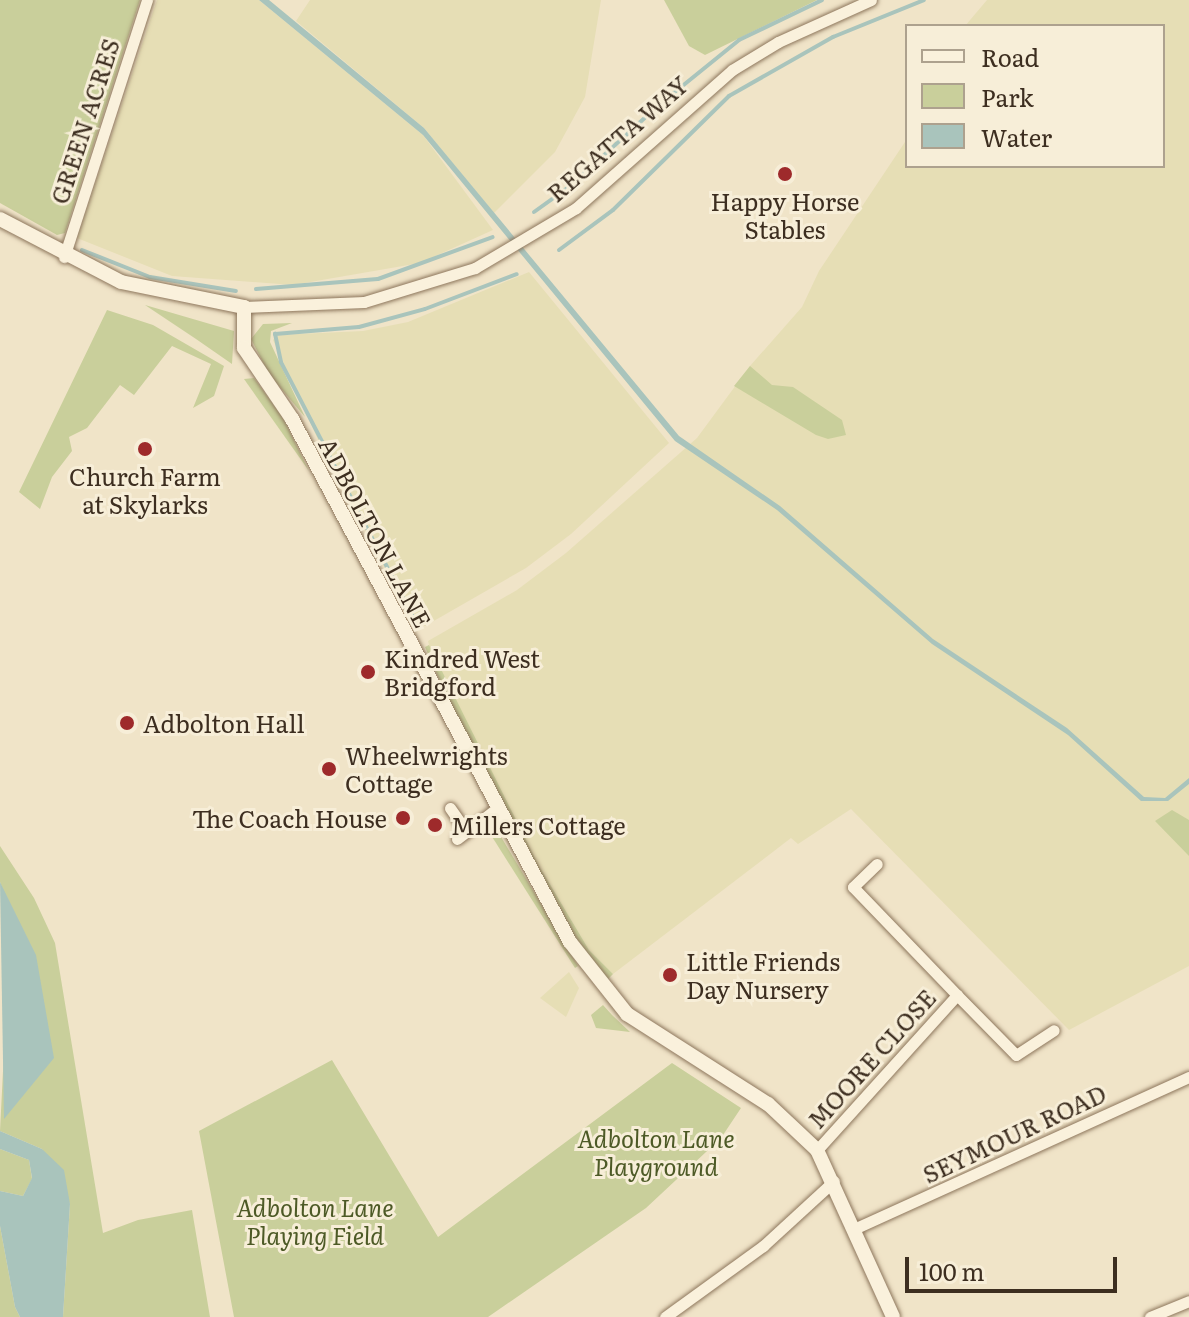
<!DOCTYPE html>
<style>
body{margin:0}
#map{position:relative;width:1189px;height:1317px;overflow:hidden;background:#f0e4c8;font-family:Literata,serif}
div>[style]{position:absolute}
.farmland>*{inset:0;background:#e6deb5}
.green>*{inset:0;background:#c9cf9b}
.water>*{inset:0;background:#a9c4bc}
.stream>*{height:4px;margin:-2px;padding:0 2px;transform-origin:2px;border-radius:2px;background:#a9c4bc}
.roads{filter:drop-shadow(0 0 2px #8d765c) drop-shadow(0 0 2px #8d765c)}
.minor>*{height:11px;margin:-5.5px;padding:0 5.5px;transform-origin:5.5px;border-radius:5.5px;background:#faf1dc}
.tertiary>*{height:14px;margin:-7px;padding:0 7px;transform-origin:7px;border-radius:7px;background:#faf1dc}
.dots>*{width:22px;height:22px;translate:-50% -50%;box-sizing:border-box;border:4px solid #f7eed8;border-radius:50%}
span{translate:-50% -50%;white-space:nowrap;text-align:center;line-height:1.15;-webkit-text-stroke:6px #f7eed8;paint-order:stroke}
.street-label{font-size:24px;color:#3d2e20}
.poi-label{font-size:24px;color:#3d2e20}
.left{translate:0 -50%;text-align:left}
.right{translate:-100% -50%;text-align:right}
.park-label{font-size:24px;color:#4d5a26;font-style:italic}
.legend{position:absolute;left:905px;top:24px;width:260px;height:144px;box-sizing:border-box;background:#f7eed8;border:2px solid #ada18e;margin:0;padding:10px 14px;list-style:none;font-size:24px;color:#3d2e20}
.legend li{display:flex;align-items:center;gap:16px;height:40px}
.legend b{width:40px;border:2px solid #ada18e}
.scale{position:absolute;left:905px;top:1257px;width:212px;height:36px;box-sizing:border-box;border:4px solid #3d2e20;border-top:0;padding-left:10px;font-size:24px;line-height:28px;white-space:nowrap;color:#3d2e20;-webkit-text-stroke:6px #f7eed8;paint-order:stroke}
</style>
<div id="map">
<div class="farmland">
<i style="clip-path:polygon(157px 0,259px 0,423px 135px,493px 230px,420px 263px,293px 285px,172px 276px,77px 238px)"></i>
<i style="clip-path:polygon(310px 0,601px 0,585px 97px,555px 152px,494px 213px,424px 128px,296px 21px)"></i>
<i style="clip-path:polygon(987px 0,1189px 0,1189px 966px,1069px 1030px,851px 809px,798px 844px,791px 838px,613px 974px,589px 950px,538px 864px,432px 657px,428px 641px,517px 590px,566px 553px,697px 438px,750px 366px,802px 307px,819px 271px,907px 139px,907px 166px,1163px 166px,1163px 26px,965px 26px)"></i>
<i style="clip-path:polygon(529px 272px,669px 443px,571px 534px,526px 568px,425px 626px,411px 618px,324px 453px,273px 340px,277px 335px,363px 331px,408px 322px)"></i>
<i style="clip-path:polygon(569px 972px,579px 988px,566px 1017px,540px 998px)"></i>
</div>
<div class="green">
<i style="clip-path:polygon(0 0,140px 0,65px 233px,57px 235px,0 203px)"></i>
<i style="clip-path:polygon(664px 0,817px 0,705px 55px,689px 46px)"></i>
<i style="clip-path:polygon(145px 305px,234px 331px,232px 364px,196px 339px)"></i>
<i style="clip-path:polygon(107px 310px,153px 325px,224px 366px,214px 396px,193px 408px,211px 364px,172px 346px,134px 395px,120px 385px,87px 428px,69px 437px,72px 451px,52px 477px,40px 509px,19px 492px)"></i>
<i style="clip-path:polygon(292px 323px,271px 331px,270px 342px,305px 417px,269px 374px,251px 339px,263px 324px)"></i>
<i style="clip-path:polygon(750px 366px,772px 385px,793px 387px,842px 420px,846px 435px,828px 439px,816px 435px,734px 386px)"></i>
<i style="clip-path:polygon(254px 378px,283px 418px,309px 471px,244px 379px)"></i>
<i style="clip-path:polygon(429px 645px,538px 864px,589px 950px,613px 974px,607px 980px,570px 931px,455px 715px,425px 647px)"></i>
<i style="clip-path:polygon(1172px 810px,1189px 820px,1189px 856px,1155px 821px)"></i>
<i style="clip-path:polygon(491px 820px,578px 966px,575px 968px,484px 824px)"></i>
<i style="clip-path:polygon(0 846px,34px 898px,55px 943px,103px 1233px,138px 1220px,192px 1210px,210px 1317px,63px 1317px,70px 1204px,42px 1149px,0 1131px,11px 911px,0 882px)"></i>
<i style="clip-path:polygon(603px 1005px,612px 1015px,630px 1032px,596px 1028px,591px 1015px)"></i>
<i style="clip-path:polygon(332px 1060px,438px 1237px,672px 1063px,741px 1108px,721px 1138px,646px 1208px,488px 1317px,234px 1317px,199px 1131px)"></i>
<i style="clip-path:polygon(0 1149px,29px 1160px,32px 1179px,23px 1196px,0 1191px)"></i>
<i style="clip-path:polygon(0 1226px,15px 1307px,20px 1317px,0 1317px)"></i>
</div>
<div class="water">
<i style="clip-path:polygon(259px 0,269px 0,424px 128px,679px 436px,780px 506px,933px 639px,1067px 728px,1144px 797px,1165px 798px,1189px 778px,1189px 784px,1168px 801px,1141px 801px,1068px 735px,932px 644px,777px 510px,675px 441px,423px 135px)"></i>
<i style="clip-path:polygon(0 882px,36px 955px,54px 1058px,4px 1119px)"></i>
<i style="clip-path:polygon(0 1131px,42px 1149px,64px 1170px,70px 1204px,63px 1317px,20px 1317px,15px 1307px,0 1226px,0 1191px,23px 1196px,32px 1178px,29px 1160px,0 1149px)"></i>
</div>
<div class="stream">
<i style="left:665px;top:100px;width:95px;rotate:-39deg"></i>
<i style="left:739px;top:40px;width:92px;rotate:-25.7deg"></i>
<i style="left:534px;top:212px;width:44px;rotate:-35.8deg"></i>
<i style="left:570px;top:186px;width:105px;rotate:-42.3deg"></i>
<i style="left:82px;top:250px;width:73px;rotate:21.7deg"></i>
<i style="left:150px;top:277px;width:87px;rotate:9.2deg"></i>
<i style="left:559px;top:250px;width:67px;rotate:-36.5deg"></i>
<i style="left:613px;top:210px;width:163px;rotate:-44.5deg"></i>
<i style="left:729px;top:96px;width:120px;rotate:-29.6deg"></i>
<i style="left:833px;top:37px;width:98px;rotate:-22.1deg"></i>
<i style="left:256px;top:289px;width:122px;rotate:-4.7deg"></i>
<i style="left:378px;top:279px;width:122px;rotate:-20.1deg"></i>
<i style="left:413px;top:617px;width:287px;rotate:-117.4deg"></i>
<i style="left:281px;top:362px;width:29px;rotate:-102deg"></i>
<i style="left:275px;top:334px;width:84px;rotate:-4.8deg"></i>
<i style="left:359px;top:327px;width:68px;rotate:-15.3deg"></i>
<i style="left:425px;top:309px;width:98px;rotate:-20.8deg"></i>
</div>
<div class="roads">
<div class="minor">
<i style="left:64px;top:257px;width:270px;rotate:-72.1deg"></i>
<i style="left:244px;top:307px;width:120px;rotate:-2.4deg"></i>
<i style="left:364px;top:302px;width:116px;rotate:-17deg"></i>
<i style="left:475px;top:268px;width:117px;rotate:-30.7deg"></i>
<i style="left:576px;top:208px;width:208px;rotate:-41.5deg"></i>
<i style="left:732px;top:70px;width:54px;rotate:-31.3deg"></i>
<i style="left:778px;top:42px;width:102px;rotate:-24.3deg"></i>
<i style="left:450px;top:808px;width:29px;rotate:55deg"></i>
<i style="left:457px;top:839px;width:49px;rotate:-37.6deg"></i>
<i style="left:957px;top:995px;width:84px;rotate:45.5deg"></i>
<i style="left:1016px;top:1055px;width:45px;rotate:-33.3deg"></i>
<i style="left:817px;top:1150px;width:209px;rotate:-47.9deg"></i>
<i style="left:957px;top:995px;width:150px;rotate:-133.9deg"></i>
<i style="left:853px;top:887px;width:33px;rotate:-44deg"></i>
<i style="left:856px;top:1228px;width:366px;rotate:-24.4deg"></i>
<i style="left:665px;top:1317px;width:121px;rotate:-35.9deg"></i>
<i style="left:763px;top:1246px;width:96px;rotate:-42.5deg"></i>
<i style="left:1150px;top:1317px;width:42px;rotate:-22.3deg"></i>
</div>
<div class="tertiary">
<i style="left:0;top:219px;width:136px;rotate:27.5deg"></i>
<i style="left:121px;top:282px;width:126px;rotate:11.5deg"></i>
<i style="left:244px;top:307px;width:41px;rotate:90deg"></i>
<i style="left:244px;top:348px;width:86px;rotate:55.9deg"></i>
<i style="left:292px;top:419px;width:592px;rotate:62.01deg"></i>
<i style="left:570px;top:942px;width:92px;rotate:51.6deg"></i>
<i style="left:627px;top:1014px;width:167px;rotate:32.6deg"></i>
<i style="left:768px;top:1104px;width:67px;rotate:43.2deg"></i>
<i style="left:817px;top:1150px;width:183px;rotate:65.5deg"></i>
</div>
</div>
<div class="dots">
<i style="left:785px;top:174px;background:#9e2a2b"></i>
<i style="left:145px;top:449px;background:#9e2a2b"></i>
<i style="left:368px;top:672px;background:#9e2a2b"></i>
<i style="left:127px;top:723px;background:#9e2a2b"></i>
<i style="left:329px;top:769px;background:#9e2a2b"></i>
<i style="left:403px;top:818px;background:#9e2a2b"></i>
<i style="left:435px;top:825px;background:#9e2a2b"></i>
<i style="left:670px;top:975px;background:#9e2a2b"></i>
</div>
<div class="street-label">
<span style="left:84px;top:121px;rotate:-72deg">GREEN ACRES</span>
<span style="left:617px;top:138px;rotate:-41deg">REGATTA WAY</span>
<span style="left:376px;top:532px;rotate:62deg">ADBOLTON LANE</span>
<span style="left:871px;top:1058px;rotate:-48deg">MOORE CLOSE</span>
<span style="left:1014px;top:1133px;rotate:-25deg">SEYMOUR ROAD</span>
</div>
<div class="poi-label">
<span style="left:785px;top:215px">Happy Horse<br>Stables</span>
<span style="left:145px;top:490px">Church Farm<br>at Skylarks</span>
<span class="left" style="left:384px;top:672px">Kindred West<br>Bridgford</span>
<span class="left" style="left:143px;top:723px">Adbolton Hall</span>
<span class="left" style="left:345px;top:769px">Wheelwrights<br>Cottage</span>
<span class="right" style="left:387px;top:818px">The Coach House</span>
<span class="left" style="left:451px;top:825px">Millers Cottage</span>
<span class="left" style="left:686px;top:975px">Little Friends<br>Day Nursery</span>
</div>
<div class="park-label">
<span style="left:656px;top:1152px">Adbolton Lane<br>Playground</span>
<span style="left:315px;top:1221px">Adbolton Lane<br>Playing Field</span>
</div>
<ul class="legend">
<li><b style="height:10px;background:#faf1dc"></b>Road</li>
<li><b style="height:22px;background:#c9cf9b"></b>Park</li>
<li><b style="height:22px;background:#a9c4bc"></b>Water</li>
</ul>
<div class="scale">100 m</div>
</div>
